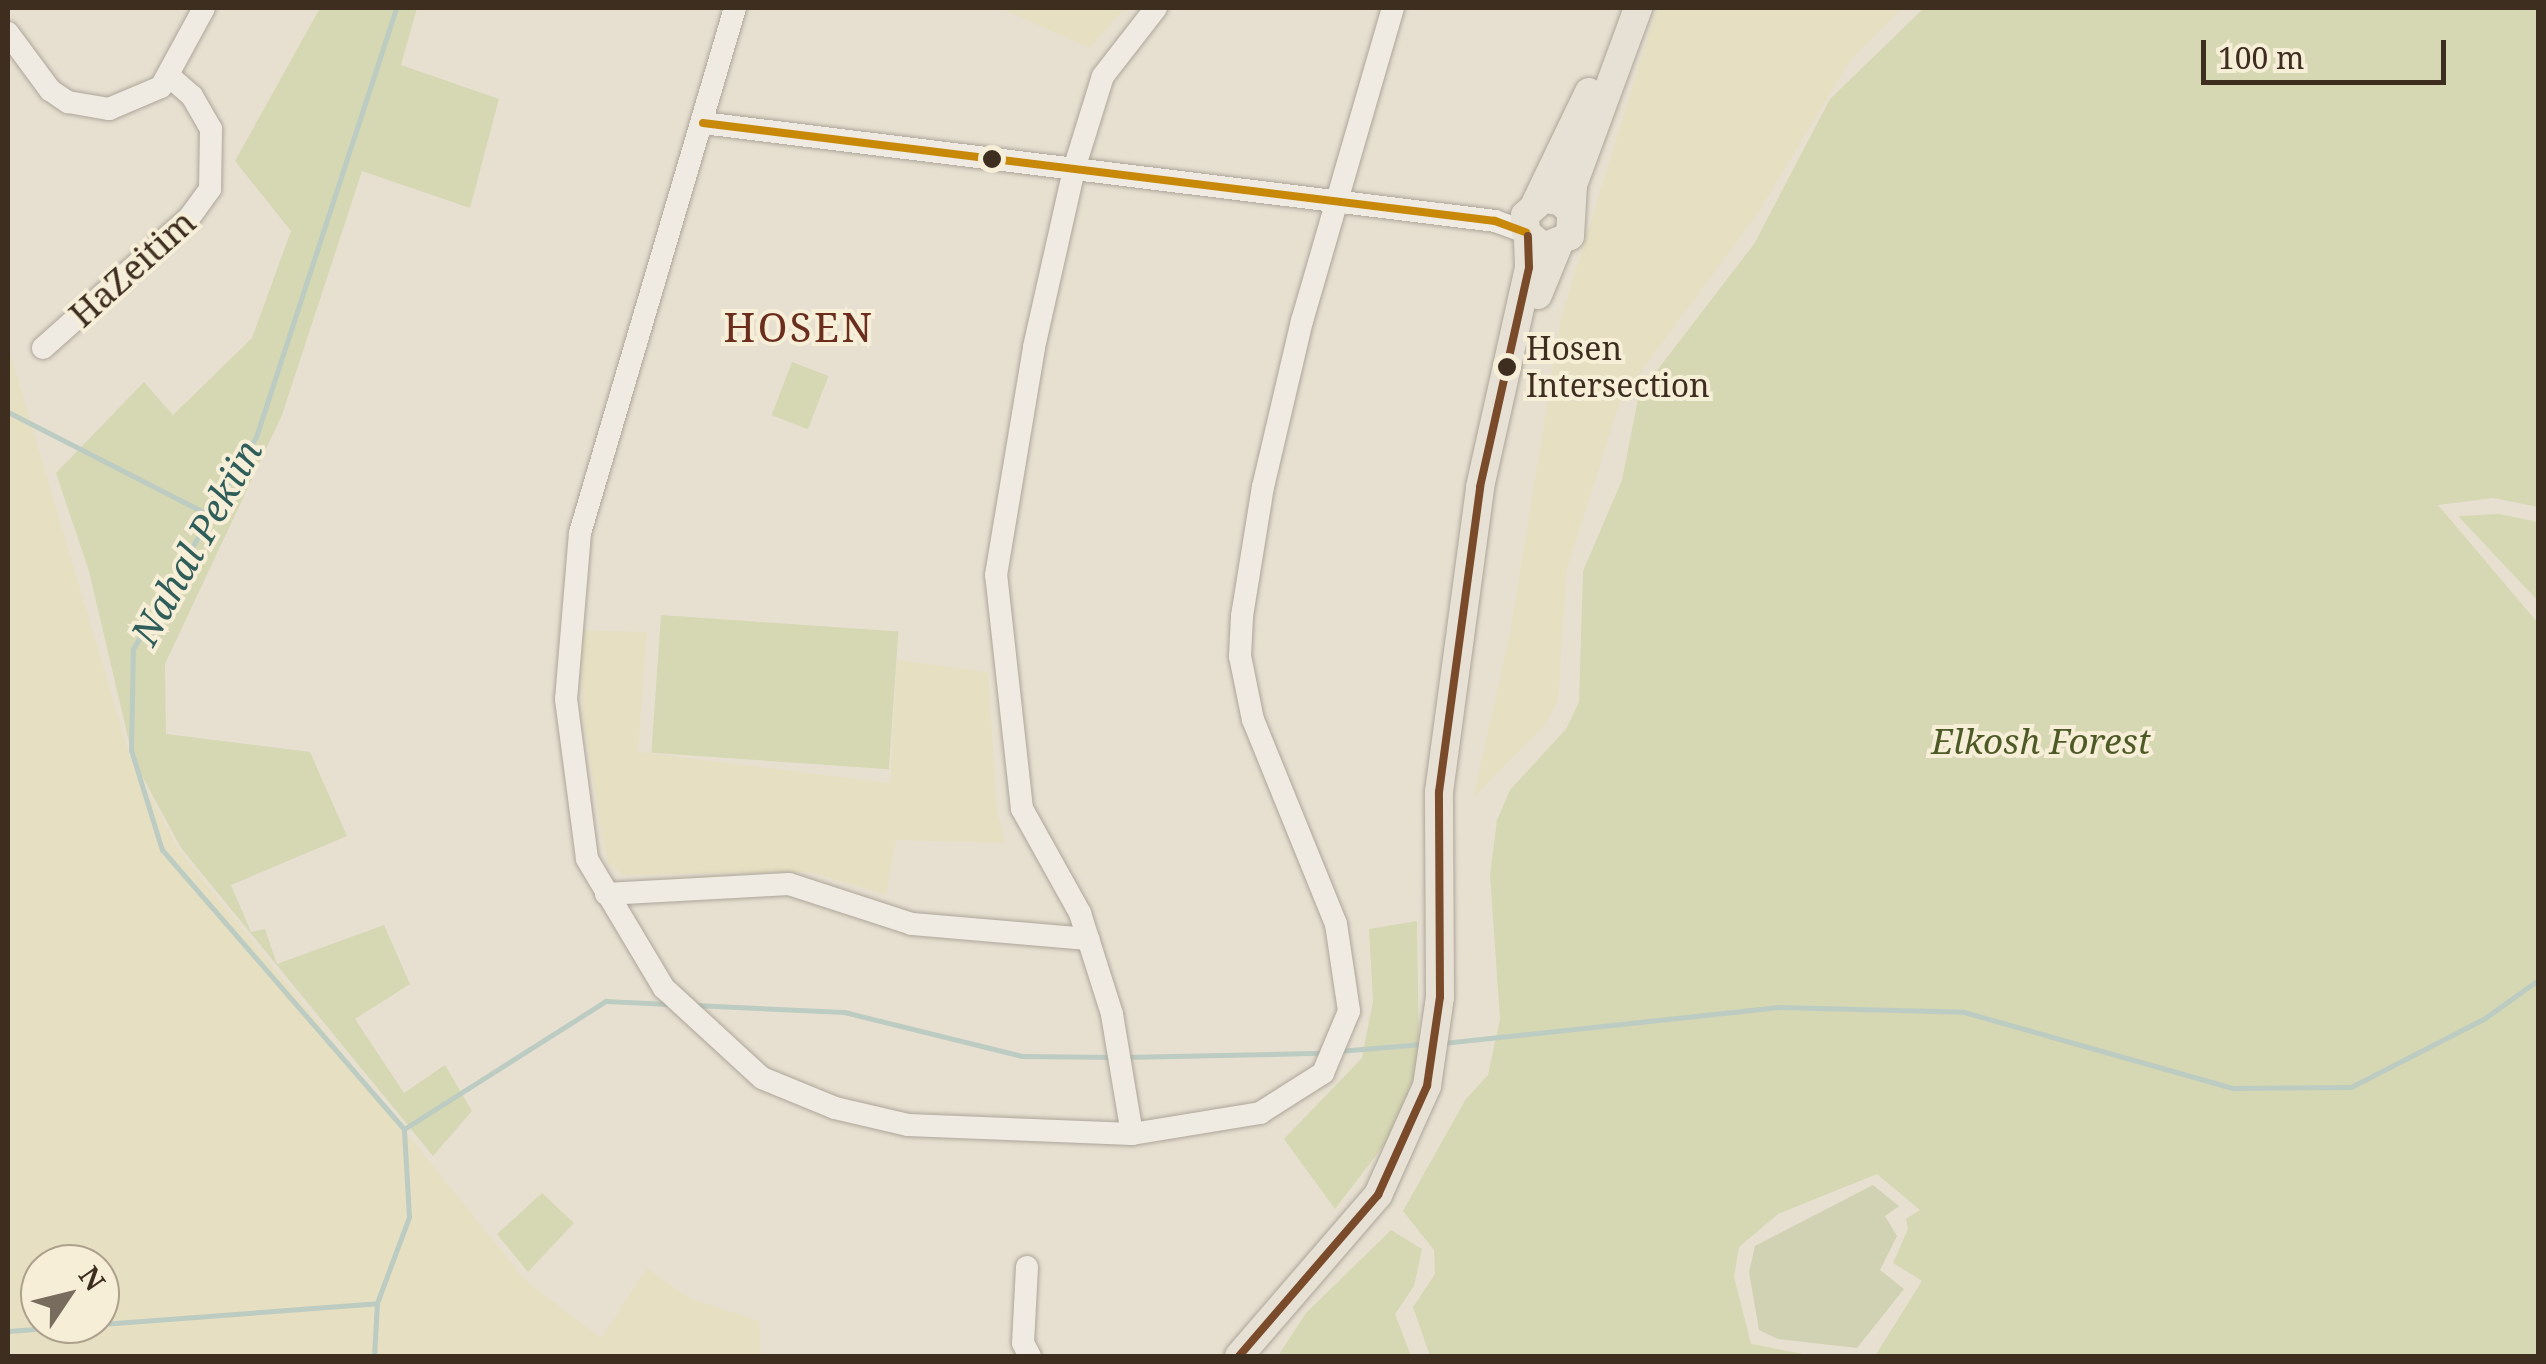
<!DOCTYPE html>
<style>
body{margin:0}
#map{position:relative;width:2546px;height:1364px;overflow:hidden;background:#e7e0d1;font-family:"Noto Serif",serif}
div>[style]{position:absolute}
.farmland>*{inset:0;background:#e6dfc2}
.green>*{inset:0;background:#d6d7b3;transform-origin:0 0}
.cemetery>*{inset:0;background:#d1d1b3}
.stream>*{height:5px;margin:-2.5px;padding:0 2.5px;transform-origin:2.5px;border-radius:2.5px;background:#bcccc2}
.roads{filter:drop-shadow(0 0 2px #ada599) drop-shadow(0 0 2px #ada599)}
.minor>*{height:22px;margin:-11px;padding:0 11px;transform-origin:11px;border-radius:11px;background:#efebe3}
.major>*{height:28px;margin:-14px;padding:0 14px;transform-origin:14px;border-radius:14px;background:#e6e1d4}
.bus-1>*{height:8px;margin:-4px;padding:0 4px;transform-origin:4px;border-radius:4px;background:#c88808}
.bus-2>*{height:8px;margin:-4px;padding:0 4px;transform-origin:4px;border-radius:4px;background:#7a4b2a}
.dots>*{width:28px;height:28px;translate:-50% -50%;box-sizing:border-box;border:5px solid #f7eed8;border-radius:50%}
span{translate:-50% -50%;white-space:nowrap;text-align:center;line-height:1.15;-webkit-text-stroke:8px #f7eed8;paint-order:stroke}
.bus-label{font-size:32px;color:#3d2e20}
.left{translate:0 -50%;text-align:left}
.street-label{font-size:35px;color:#3d2e20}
.park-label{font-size:35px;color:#4d5a26;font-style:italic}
.water-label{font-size:38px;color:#2f5d5a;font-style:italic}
.quarter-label{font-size:40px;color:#6b2e1e;letter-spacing:2.5px}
.frame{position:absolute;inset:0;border:10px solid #3d2e20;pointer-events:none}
.north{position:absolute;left:20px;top:1244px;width:100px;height:100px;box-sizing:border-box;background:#f7eed8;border:2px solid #ada18e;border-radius:50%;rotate:55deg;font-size:28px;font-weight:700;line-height:40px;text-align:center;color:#3d2e20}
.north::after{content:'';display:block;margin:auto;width:35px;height:45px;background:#786c5e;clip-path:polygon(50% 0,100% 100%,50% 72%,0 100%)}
.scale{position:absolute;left:2201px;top:40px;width:245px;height:45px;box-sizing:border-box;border:5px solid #3d2e20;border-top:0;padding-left:12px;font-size:30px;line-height:35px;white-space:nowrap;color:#3d2e20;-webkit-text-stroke:8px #f7eed8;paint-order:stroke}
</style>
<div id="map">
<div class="farmland">
<i style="clip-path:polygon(999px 8px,1125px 8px,1090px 48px)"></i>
<i style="clip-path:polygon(1657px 8px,1903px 8px,1850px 61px,1758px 213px,1621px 399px,1567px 569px,1558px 702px,1543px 727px,1473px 798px,1510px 633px,1561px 318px)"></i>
<i style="clip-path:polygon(evenodd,8px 346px,131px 760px,179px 850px,525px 1280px,601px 1338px,647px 1268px,689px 1298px,759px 1321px,761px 1356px,8px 1356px,8px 346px,40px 1264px,100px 1264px,100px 1324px,40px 1324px,40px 1264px)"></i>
<i style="clip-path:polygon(581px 630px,647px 632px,638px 752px,890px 783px,897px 660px,988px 672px,997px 810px,1005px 843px,896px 840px,886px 895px,810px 872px,623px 875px,607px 862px,583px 718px)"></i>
</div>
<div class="green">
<i style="clip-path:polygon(320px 8px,417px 8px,401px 65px,499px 99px,470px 208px,362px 171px,282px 415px,165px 664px,166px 734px,310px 752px,347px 836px,231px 885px,251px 932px,265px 929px,277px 964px,384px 925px,410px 984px,355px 1019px,404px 1093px,445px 1065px,472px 1111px,433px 1156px,181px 848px,133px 759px,89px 571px,56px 473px,144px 382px,173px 415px,252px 338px,291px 231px,235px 161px)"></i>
<i style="clip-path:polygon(1924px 8px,2538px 8px,2538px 507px,2493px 498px,2438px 505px,2538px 623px,2538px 1356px,1875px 1356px,1922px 1281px,1893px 1263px,1908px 1229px,1906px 1219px,1920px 1210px,1877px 1174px,1778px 1214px,1739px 1247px,1734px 1277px,1751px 1344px,1814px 1356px,1430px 1356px,1413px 1307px,1435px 1274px,1434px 1250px,1403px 1211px,1466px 1099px,1488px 1075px,1500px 1019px,1490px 875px,1497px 820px,1510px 790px,1566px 729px,1579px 702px,1583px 571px,1622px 480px,1639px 394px,1754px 244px,1830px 99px)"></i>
<i style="left:792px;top:362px;width:39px;height:57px;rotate:21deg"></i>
<i style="clip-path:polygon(2499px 514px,2538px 522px,2538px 601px,2458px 516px)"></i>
<i style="left:661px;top:615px;width:238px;height:138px;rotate:4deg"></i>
<i style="clip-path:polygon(1417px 921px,1419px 1067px,1387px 1141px,1335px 1209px,1284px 1139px,1362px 1058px,1373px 1001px,1369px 929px)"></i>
<i style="clip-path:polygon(542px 1193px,574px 1223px,528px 1272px,497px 1234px)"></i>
<i style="clip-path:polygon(1391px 1230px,1422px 1249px,1414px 1286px,1395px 1314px,1411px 1356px,1278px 1356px,1306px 1313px)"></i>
</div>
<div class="cemetery">
<i style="clip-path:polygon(1873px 1185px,1899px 1206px,1885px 1216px,1897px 1236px,1880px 1270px,1904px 1289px,1857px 1348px,1778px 1339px,1759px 1330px,1749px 1272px,1755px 1246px)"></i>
</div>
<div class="stream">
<i style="left:8px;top:412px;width:226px;rotate:27.1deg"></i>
<i style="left:694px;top:1005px;width:150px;rotate:2.7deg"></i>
<i style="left:844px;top:1012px;width:183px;rotate:13.9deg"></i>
<i style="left:1022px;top:1056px;width:91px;rotate:0.6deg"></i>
<i style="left:1443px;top:1043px;width:338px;rotate:-6.1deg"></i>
<i style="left:1779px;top:1007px;width:185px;rotate:1.5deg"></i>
<i style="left:1964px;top:1012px;width:280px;rotate:15.8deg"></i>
<i style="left:2233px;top:1088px;width:118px;rotate:-0.5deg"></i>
<i style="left:2351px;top:1087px;width:151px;rotate:-27.2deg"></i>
<i style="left:2485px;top:1018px;width:65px;rotate:-35.6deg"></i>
<i style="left:1339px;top:1051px;width:83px;rotate:-4.8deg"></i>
<i style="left:1124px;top:1057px;width:199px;rotate:-1.2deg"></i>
<i style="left:404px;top:1129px;width:239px;rotate:-32.4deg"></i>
<i style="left:606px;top:1001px;width:62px;rotate:2.8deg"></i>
<i style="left:8px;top:1331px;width:370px;rotate:-4.3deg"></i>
<i style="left:374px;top:1356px;width:53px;rotate:-86.8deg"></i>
<i style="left:377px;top:1303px;width:92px;rotate:-69.6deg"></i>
<i style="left:409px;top:1217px;width:88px;rotate:-93.3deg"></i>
<i style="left:404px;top:1129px;width:369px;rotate:-130.9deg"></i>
<i style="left:162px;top:850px;width:105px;rotate:-107.2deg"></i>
<i style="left:131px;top:750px;width:101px;rotate:-88.9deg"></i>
<i style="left:133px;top:649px;width:245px;rotate:-59.9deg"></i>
<i style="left:256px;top:437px;width:451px;rotate:-71.9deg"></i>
</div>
<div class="roads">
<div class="minor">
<i style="left:735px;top:8px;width:547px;rotate:106.45deg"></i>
<i style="left:580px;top:533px;width:167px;rotate:94.8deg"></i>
<i style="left:566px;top:699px;width:161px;rotate:82.5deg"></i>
<i style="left:587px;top:859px;width:150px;rotate:59.2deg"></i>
<i style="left:664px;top:988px;width:133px;rotate:42.6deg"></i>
<i style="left:762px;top:1078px;width:79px;rotate:22.3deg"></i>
<i style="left:835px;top:1108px;width:75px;rotate:13.1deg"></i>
<i style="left:908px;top:1125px;width:224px;rotate:2.3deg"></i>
<i style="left:1132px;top:1134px;width:130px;rotate:-9.3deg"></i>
<i style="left:1260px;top:1113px;width:75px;rotate:-32.4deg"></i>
<i style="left:1323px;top:1073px;width:67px;rotate:-67.2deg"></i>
<i style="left:1349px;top:1011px;width:88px;rotate:-98.5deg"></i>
<i style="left:1336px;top:924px;width:220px;rotate:-112.1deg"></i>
<i style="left:1253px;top:720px;width:65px;rotate:-101.5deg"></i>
<i style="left:1240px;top:656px;width:40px;rotate:-87.1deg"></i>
<i style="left:1242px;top:616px;width:131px;rotate:-80.8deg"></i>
<i style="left:1263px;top:487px;width:171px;rotate:-76.8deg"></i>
<i style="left:1302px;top:321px;width:326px;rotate:-73.8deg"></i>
<i style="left:8px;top:33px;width:71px;rotate:53.6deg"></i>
<i style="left:50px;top:90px;width:22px;rotate:34deg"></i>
<i style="left:68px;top:102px;width:42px;rotate:9.7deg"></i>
<i style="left:109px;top:109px;width:56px;rotate:-22.9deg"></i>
<i style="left:161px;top:87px;width:90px;rotate:-61.4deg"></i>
<i style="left:703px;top:123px;width:798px;rotate:7.05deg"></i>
<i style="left:1495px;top:221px;width:33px;rotate:20deg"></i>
<i style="left:43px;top:348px;width:195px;rotate:-41.7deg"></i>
<i style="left:189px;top:218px;width:36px;rotate:-54deg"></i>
<i style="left:210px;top:189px;width:60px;rotate:-89deg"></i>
<i style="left:211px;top:129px;width:38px;rotate:-120deg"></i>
<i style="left:192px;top:96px;width:29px;rotate:-139deg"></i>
<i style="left:606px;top:894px;width:183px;rotate:-3.1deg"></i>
<i style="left:789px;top:884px;width:129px;rotate:18deg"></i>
<i style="left:912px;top:924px;width:177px;rotate:4.9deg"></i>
<i style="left:1132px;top:1134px;width:122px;rotate:-99.5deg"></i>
<i style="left:1112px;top:1014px;width:106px;rotate:-107.6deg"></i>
<i style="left:1080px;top:913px;width:119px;rotate:-119.1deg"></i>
<i style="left:1022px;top:809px;width:235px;rotate:-96.3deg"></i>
<i style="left:996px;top:575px;width:231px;rotate:-80.5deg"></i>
<i style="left:1034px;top:347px;width:182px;rotate:-77.3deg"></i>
<i style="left:1074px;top:169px;width:97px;rotate:-72.7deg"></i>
<i style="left:1103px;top:76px;width:86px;rotate:-52.1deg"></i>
<i style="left:1027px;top:1267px;width:76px;rotate:93deg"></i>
<i style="left:1023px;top:1343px;width:15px;rotate:62deg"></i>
</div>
<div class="major">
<i style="left:1536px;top:202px;width:122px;rotate:-64.3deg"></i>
<i style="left:1571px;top:212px;width:16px;rotate:-135deg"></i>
<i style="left:1560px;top:201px;width:17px;rotate:-173deg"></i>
<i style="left:1543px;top:199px;width:24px;rotate:138deg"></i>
<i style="left:1525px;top:215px;width:17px;rotate:87deg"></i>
<i style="left:1526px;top:232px;width:23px;rotate:41deg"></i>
<i style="left:1543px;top:247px;width:29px;rotate:-22deg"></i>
<i style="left:1570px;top:236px;width:51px;rotate:-86.6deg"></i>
<i style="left:1573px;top:185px;width:189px;rotate:-69.8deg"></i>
<i style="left:1538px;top:295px;width:53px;rotate:-67.8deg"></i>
<i style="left:1239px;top:1356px;width:213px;rotate:-49.2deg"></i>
<i style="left:1378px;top:1195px;width:120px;rotate:-65.8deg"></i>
<i style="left:1427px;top:1086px;width:90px;rotate:-81.7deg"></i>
<i style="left:1440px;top:997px;width:205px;rotate:-90.3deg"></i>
<i style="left:1439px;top:792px;width:308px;rotate:-82.3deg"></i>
<i style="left:1480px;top:487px;width:225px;rotate:-77.4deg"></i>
<i style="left:1529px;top:267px;width:31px;rotate:-92deg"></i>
</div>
</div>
<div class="bus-1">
<i style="left:703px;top:123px;width:798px;rotate:7.05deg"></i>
<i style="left:1495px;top:221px;width:33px;rotate:20deg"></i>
</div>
<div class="bus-2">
<i style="left:1239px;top:1356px;width:213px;rotate:-49.2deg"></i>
<i style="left:1378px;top:1195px;width:120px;rotate:-65.8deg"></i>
<i style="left:1427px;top:1086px;width:90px;rotate:-81.7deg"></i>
<i style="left:1440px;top:997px;width:205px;rotate:-90.3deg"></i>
<i style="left:1439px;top:792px;width:308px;rotate:-82.3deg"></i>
<i style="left:1480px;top:487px;width:225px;rotate:-77.4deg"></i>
<i style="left:1529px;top:267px;width:31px;rotate:-92deg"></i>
</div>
<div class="dots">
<i style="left:992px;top:159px;background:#3d2e20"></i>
<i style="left:1507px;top:367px;background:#3d2e20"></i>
</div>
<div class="bus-label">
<span class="left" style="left:1526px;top:367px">Hosen<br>Intersection</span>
</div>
<div class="street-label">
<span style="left:132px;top:268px;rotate:-42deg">HaZeitim</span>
</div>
<div class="park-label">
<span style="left:2041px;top:741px">Elkosh Forest</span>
</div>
<div class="water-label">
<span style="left:196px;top:542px;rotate:-61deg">Nahal Pekiin</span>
</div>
<div class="quarter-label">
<span style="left:799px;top:327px">HOSEN</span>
</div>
<div class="frame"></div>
<div class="north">N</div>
<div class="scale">100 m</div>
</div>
